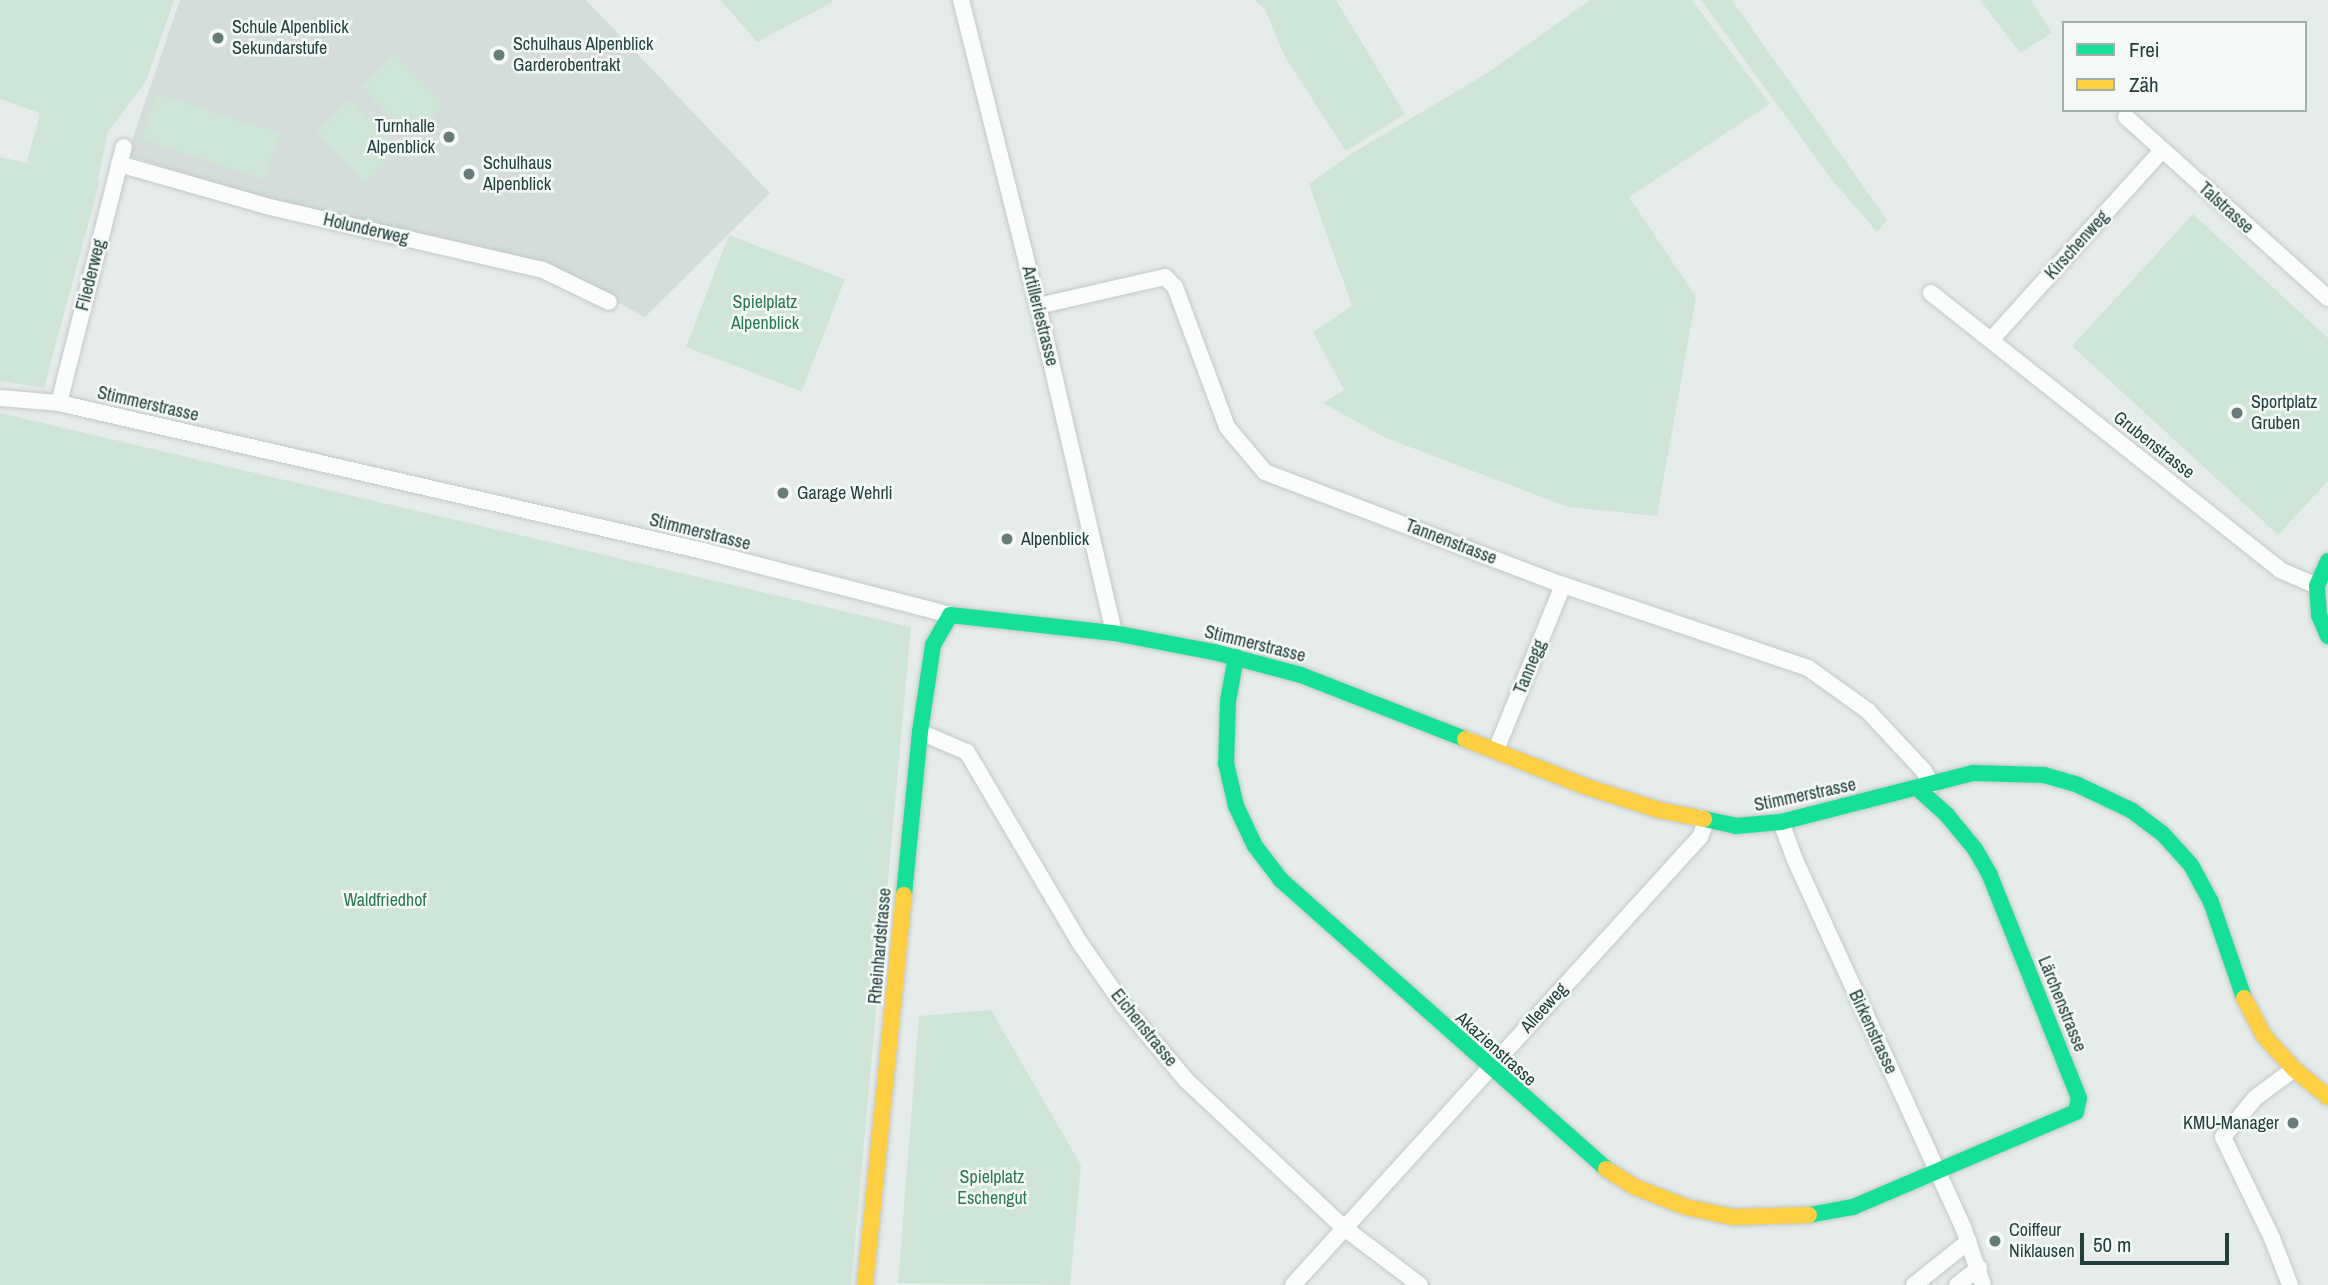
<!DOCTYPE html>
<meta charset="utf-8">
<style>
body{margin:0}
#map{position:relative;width:2328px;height:1285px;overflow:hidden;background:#e6ecea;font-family:"Archivo Narrow",sans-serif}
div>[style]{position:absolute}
.built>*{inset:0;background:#d4ddda}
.green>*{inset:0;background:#cfe5d8;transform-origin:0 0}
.roads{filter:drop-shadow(0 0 2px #c3c9c7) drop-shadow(0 0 2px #c3c9c7)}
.street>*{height:16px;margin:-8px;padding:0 8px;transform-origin:8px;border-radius:8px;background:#fbfcfc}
.fast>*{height:16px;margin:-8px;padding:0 8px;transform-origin:8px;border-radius:8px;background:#16e098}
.slow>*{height:16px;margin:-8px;padding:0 8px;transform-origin:8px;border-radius:8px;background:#ffcf43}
.dots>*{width:19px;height:19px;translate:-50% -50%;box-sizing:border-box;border:4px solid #f5faf8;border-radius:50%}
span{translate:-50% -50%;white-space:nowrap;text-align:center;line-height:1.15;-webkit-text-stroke:5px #f5faf8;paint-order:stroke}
.poi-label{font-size:18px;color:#23403c}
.left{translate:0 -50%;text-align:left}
.right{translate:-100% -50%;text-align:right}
.street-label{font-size:18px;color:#23403c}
.park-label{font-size:18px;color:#2b7953}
.legend{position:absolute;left:2062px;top:21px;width:245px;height:91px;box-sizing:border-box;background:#f5faf8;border:2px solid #a1b0ad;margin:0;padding:9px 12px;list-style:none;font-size:21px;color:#23403c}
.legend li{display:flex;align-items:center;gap:14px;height:35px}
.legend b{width:35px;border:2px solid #a1b0ad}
.scale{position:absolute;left:2080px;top:1233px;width:149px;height:32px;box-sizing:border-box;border:4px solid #23403c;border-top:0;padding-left:9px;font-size:21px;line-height:24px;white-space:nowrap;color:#23403c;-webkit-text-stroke:5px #f5faf8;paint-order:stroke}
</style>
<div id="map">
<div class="built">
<i style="clip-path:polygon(180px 0,586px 0,770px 193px,645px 317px,546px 264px,263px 199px,127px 155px)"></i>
</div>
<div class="green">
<i style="clip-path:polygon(0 0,174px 0,146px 81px,108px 132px,98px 179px,100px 180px,44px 388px,0 381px,0 157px,45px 167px,27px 162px,40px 113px,0 99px)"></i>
<i style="clip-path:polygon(720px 0,832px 0,833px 2px,757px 42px)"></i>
<i style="clip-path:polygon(1254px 0,1336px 0,1405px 114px,1346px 151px,1285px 57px,1265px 9px)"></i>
<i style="clip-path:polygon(1590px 0,1692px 0,1770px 104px,1629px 197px,1696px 297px,1657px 516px,1568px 507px,1386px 438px,1323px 403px,1344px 390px,1313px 332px,1352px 306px,1309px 184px,1351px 154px,1486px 74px)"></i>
<i style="clip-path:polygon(1701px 0,1732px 0,1887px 220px,1877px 232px,1832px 180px)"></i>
<i style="clip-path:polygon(1980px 0,2031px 0,2052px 33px,2020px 53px)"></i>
<i style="left:395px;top:54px;width:71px;height:47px;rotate:46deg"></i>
<i style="left:156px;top:93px;width:130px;height:49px;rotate:18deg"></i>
<i style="left:350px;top:99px;width:70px;height:47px;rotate:46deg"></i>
<i style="clip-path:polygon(2193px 214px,2328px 338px,2328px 481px,2278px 535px,2072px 346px)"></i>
<i style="left:729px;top:235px;width:124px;height:120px;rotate:21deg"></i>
<i style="clip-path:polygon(0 413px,911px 627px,851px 1285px,0 1285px)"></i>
<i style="clip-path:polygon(991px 1010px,1081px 1165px,1070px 1285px,898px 1283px,919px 1016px)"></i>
</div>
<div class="roads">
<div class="street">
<i style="left:961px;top:0;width:316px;rotate:75.9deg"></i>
<i style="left:1038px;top:306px;width:336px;rotate:76.9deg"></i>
<i style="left:2126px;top:117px;width:271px;rotate:41.9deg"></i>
<i style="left:119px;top:164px;width:153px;rotate:15.9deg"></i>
<i style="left:266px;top:206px;width:284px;rotate:13deg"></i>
<i style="left:543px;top:270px;width:73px;rotate:25.9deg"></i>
<i style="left:1931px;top:293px;width:446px;rotate:38.4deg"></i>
<i style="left:2280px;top:570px;width:40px;rotate:23.4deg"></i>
<i style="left:1038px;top:306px;width:130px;rotate:-12.9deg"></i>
<i style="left:1165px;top:277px;width:14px;rotate:45deg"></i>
<i style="left:1175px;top:287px;width:149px;rotate:69.6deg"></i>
<i style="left:1227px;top:427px;width:59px;rotate:49.8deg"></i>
<i style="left:1265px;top:472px;width:319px;rotate:20.8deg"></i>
<i style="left:1563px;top:585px;width:259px;rotate:18.7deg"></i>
<i style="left:1808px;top:668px;width:74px;rotate:35.6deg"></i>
<i style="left:1868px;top:711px;width:82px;rotate:47deg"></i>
<i style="left:1924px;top:771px;width:16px;rotate:63deg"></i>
<i style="left:1992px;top:339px;width:254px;rotate:-48deg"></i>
<i style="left:0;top:398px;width:59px;rotate:4.8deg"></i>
<i style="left:59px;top:403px;width:661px;rotate:12.94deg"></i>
<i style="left:703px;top:551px;width:255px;rotate:14.5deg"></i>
<i style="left:59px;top:403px;width:264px;rotate:-75.8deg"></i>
<i style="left:920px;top:732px;width:51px;rotate:23.1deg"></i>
<i style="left:967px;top:752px;width:222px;rotate:59.4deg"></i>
<i style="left:1080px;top:943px;width:77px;rotate:55.1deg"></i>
<i style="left:1124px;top:1006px;width:97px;rotate:50deg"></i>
<i style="left:1186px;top:1080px;width:215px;rotate:43.1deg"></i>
<i style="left:1343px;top:1227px;width:96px;rotate:37deg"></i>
<i style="left:1496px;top:750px;width:178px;rotate:-67.9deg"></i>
<i style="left:1781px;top:822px;width:40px;rotate:69.8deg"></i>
<i style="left:1795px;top:860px;width:404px;rotate:65.4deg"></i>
<i style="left:1963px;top:1227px;width:61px;rotate:71deg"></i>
<i style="left:1293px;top:1285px;width:605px;rotate:-47.75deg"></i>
<i style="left:1700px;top:837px;width:17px;rotate:-69deg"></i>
<i style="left:1914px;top:1285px;width:70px;rotate:-38.7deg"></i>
<i style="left:1957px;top:1285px;width:28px;rotate:-38deg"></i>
<i style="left:2290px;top:1285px;width:50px;rotate:-111deg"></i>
<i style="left:2272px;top:1238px;width:112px;rotate:-115.9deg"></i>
<i style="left:2223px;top:1137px;width:50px;rotate:-50.6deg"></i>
<i style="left:2255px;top:1098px;width:49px;rotate:-36.6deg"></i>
</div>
<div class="fast">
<i style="left:2328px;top:561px;width:27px;rotate:114deg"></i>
<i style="left:2317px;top:586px;width:29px;rotate:86deg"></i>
<i style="left:2319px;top:615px;width:23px;rotate:67deg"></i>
<i style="left:1236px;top:657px;width:45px;rotate:100.3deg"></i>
<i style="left:1228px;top:701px;width:62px;rotate:91.8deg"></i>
<i style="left:1226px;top:763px;width:44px;rotate:76.9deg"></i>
<i style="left:1236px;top:806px;width:44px;rotate:64.6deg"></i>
<i style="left:1255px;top:846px;width:43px;rotate:52.6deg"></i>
<i style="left:1281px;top:880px;width:435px;rotate:41.6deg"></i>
<i style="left:1704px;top:819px;width:33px;rotate:12deg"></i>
<i style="left:1736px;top:826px;width:45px;rotate:-5.1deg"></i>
<i style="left:1781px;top:822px;width:198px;rotate:-14.3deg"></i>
<i style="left:1973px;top:773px;width:71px;rotate:1.6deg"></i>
<i style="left:2044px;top:775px;width:35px;rotate:16deg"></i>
<i style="left:2078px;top:785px;width:59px;rotate:25.3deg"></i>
<i style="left:2131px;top:810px;width:39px;rotate:37deg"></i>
<i style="left:2162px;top:833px;width:43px;rotate:47.8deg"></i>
<i style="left:2191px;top:865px;width:42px;rotate:61.6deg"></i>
<i style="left:2211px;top:902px;width:102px;rotate:71deg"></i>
<i style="left:904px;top:895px;width:164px;rotate:-84.4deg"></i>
<i style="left:920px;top:732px;width:88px;rotate:-81.5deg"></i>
<i style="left:933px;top:645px;width:34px;rotate:-60deg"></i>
<i style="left:950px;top:615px;width:165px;rotate:6.3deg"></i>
<i style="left:1114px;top:633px;width:102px;rotate:10.8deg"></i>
<i style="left:1214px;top:652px;width:90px;rotate:14.8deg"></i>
<i style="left:1301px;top:675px;width:176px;rotate:21.3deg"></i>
<i style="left:1809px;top:1215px;width:45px;rotate:-10.3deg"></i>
<i style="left:1853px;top:1207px;width:242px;rotate:-23.1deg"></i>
<i style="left:2076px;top:1112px;width:14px;rotate:-78deg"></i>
<i style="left:2079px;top:1098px;width:240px;rotate:-111.8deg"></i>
<i style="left:1990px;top:875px;width:30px;rotate:-120deg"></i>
<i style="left:1975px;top:849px;width:44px;rotate:-129.5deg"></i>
<i style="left:1947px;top:815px;width:39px;rotate:-138deg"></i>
</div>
<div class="slow">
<i style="left:1465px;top:739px;width:131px;rotate:21.5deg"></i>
<i style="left:1587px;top:787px;width:76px;rotate:17.7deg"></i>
<i style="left:1659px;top:810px;width:46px;rotate:11.3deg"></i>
<i style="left:2244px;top:998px;width:43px;rotate:62.2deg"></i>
<i style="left:2264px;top:1036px;width:45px;rotate:47.7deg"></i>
<i style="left:2294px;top:1069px;width:44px;rotate:39.5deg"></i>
<i style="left:1606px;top:1169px;width:34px;rotate:32deg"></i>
<i style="left:1635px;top:1187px;width:55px;rotate:21.4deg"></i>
<i style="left:1686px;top:1207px;width:48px;rotate:12deg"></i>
<i style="left:1733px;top:1217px;width:76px;rotate:-1.5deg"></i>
<i style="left:865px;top:1285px;width:392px;rotate:-84.3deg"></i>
</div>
</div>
<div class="dots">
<i style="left:218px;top:38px;background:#677c79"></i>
<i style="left:499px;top:55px;background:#677c79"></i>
<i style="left:449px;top:137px;background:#677c79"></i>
<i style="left:469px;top:174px;background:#677c79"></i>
<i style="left:2237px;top:413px;background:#677c79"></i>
<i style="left:783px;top:493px;background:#677c79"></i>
<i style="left:1007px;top:539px;background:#677c79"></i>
<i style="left:2293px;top:1123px;background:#677c79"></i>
<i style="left:1995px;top:1241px;background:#677c79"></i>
</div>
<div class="poi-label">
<span class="left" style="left:232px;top:38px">Schule Alpenblick<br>Sekundarstufe</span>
<span class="left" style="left:513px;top:55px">Schulhaus Alpenblick<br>Garderobentrakt</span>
<span class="right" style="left:435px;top:137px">Turnhalle<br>Alpenblick</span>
<span class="left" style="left:483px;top:174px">Schulhaus<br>Alpenblick</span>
<span class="left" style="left:2251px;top:413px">Sportplatz<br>Gruben</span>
<span class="left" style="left:797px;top:493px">Garage Wehrli</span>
<span class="left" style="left:1021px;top:539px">Alpenblick</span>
<span class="right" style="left:2279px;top:1123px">KMU-Manager</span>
<span class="left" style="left:2009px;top:1241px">Coiffeur<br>Niklausen</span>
</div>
<div class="street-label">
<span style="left:2226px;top:208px;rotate:42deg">Talstrasse</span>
<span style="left:366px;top:229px;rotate:13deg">Holunderweg</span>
<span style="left:2077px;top:245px;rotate:-48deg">Kirschenweg</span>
<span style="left:91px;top:275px;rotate:-76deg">Fliederweg</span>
<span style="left:1040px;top:316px;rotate:76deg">Artilleriestrasse</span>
<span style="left:148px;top:404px;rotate:13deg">Stimmerstrasse</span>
<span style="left:2154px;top:445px;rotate:38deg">Grubenstrasse</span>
<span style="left:700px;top:532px;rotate:14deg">Stimmerstrasse</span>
<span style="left:1451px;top:542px;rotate:21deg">Tannenstrasse</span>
<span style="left:1255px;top:644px;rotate:14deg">Stimmerstrasse</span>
<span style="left:1530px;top:667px;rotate:-68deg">Tannegg</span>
<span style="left:1805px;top:795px;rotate:-12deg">Stimmerstrasse</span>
<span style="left:880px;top:946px;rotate:-85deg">Rheinhardstrasse</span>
<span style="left:2062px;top:1004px;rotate:68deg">Lärchenstrasse</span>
<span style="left:1544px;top:1008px;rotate:-48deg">Alleeweg</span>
<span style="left:1144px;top:1028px;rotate:51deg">Eichenstrasse</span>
<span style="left:1873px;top:1032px;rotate:65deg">Birkenstrasse</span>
<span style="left:1496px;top:1049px;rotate:42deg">Akazienstrasse</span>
</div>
<div class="park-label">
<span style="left:765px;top:313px">Spielplatz<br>Alpenblick</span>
<span style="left:385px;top:900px">Waldfriedhof</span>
<span style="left:992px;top:1188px">Spielplatz<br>Eschengut</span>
</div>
<ul class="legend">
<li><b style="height:9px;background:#16e098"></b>Frei</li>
<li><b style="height:9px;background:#ffcf43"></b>Zäh</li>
</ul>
<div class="scale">50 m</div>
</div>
